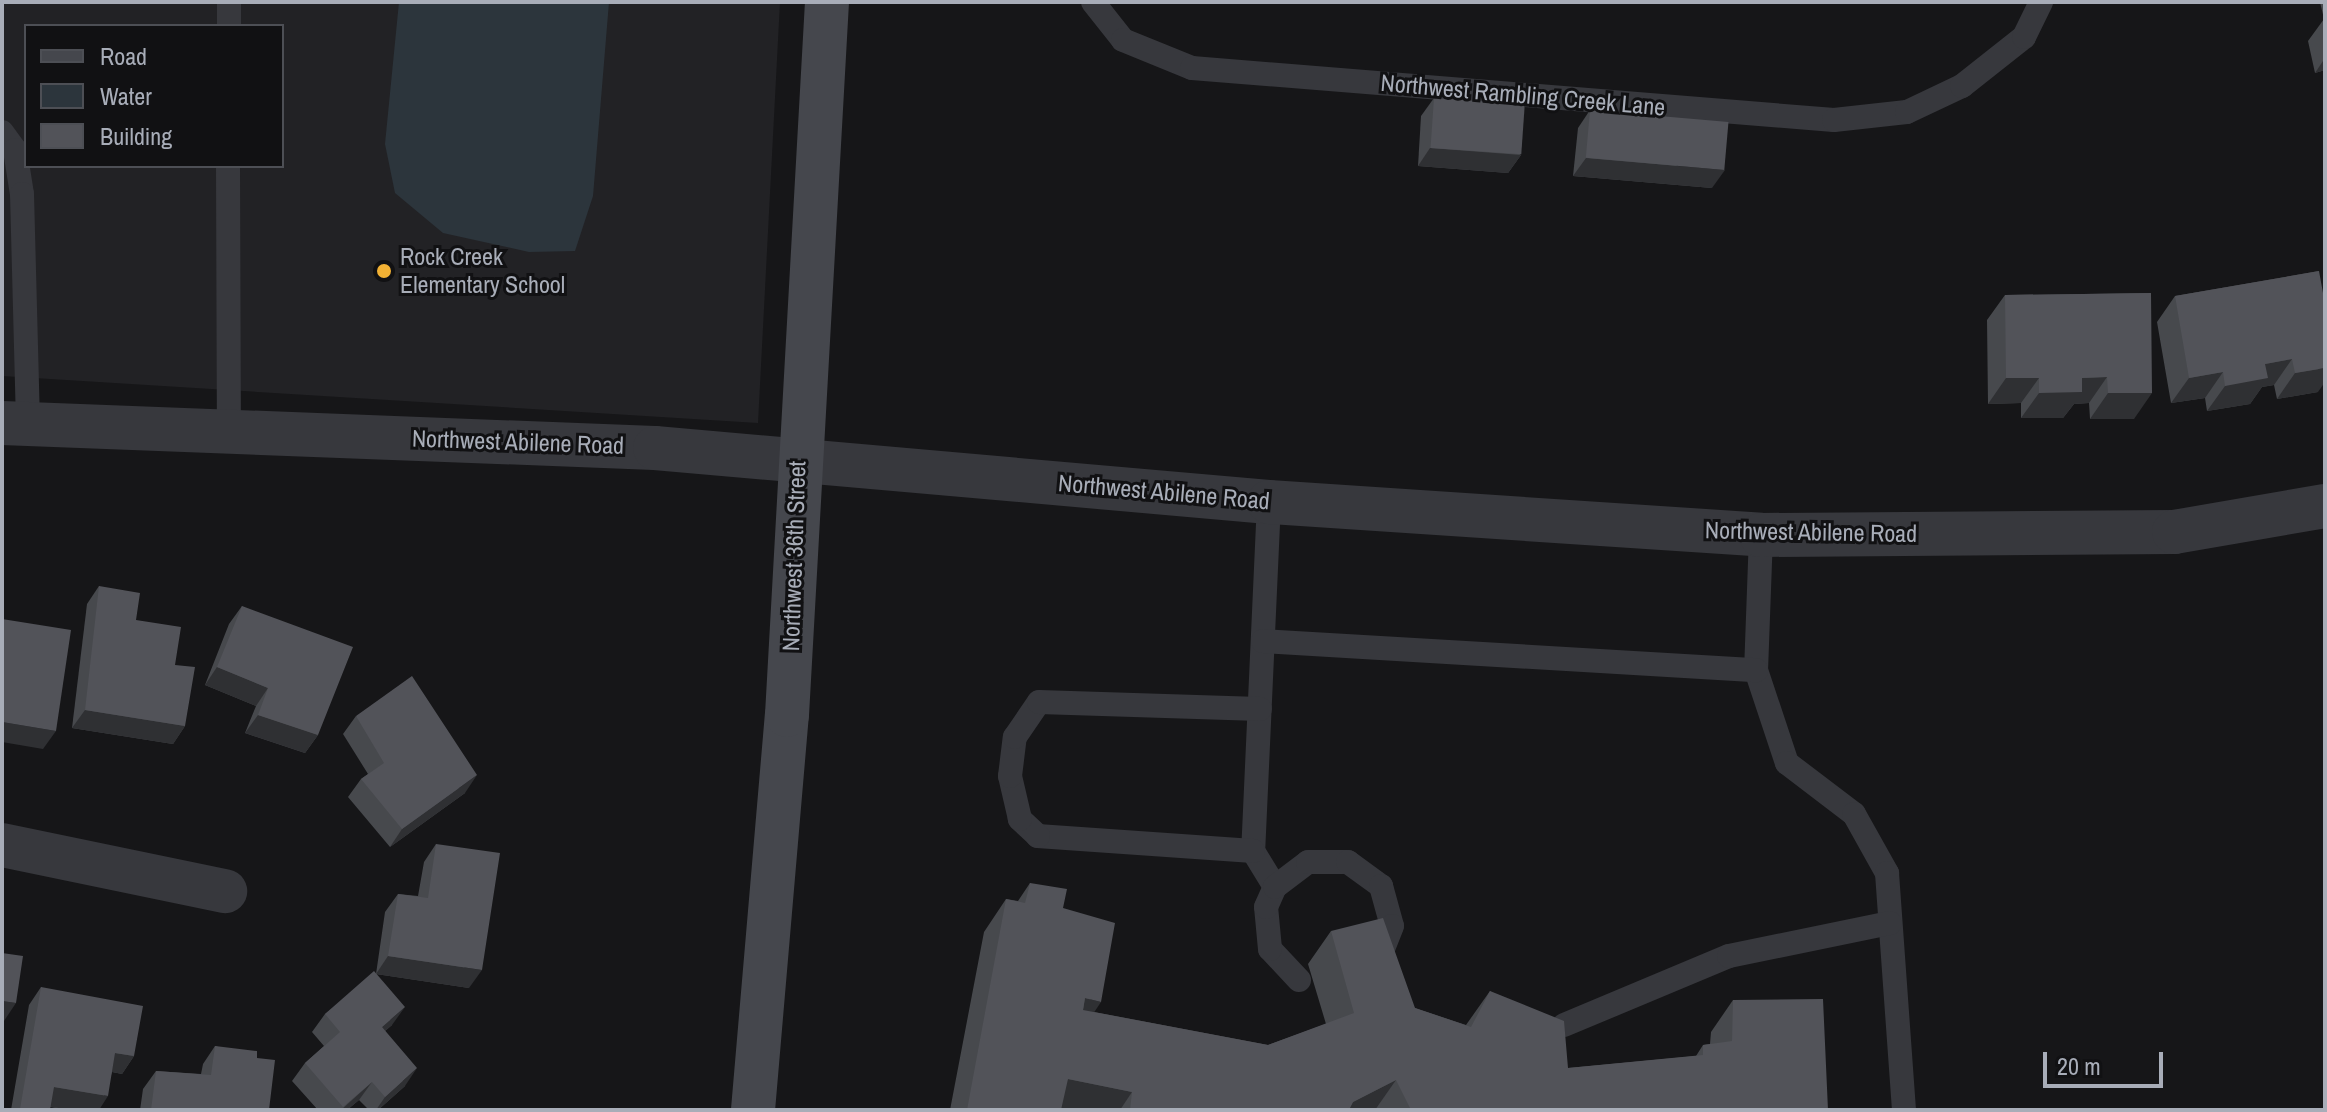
<!DOCTYPE html>
<style>
body{margin:0}
#map{position:relative;width:2327px;height:1112px;overflow:hidden;background:#161618;font-family:"Archivo Narrow",sans-serif}
div>[style]{position:absolute}
.built>*{inset:0;background:#222225}
.water>*{inset:0;background:#2c353c}
.lane>*{height:24px;margin:-12px;padding:0 12px;transform-origin:12px;border-radius:12px;background:#37383d}
.street>*{height:44px;margin:-22px;padding:0 22px;transform-origin:22px;border-radius:22px;background:#37383d}
.secondary>*{height:44px;margin:-22px;padding:0 22px;transform-origin:22px;border-radius:22px;background:#45474d}
.wall>*{inset:0;background:#47494d}
.shaded-wall>*{inset:0;background:#2f3033}
.building>*{inset:0;background:#525359;transform-origin:0 0}
.dots>*{width:22px;height:22px;translate:-50% -50%;box-sizing:border-box;border:4px solid #111113;border-radius:50%}
span{translate:-50% -50%;white-space:nowrap;text-align:center;line-height:1.15;-webkit-text-stroke:6px #111113;paint-order:stroke}
.street-label{font-size:24px;color:#a8adb8}
.poi-label{font-size:24px;color:#a8adb8}
.left{translate:0 -50%;text-align:left}
.frame{position:absolute;inset:0;border:4px solid #a8adb8;pointer-events:none}
.legend{position:absolute;left:24px;top:24px;width:260px;height:144px;box-sizing:border-box;background:#111113;border:2px solid #4d4f55;margin:0;padding:10px 14px;list-style:none;font-size:24px;color:#a8adb8}
.legend li{display:flex;align-items:center;gap:16px;height:40px}
.legend b{width:40px;border:2px solid #4d4f55}
.scale{position:absolute;left:2043px;top:1052px;width:120px;height:36px;box-sizing:border-box;border:4px solid #a8adb8;border-top:0;padding-left:10px;font-size:24px;line-height:28px;white-space:nowrap;color:#a8adb8;-webkit-text-stroke:6px #111113;paint-order:stroke}
</style>
<div id="map">
<div class="built">
<i style="clip-path:polygon(evenodd,2px 2px,780px 2px,758px 423px,2px 376px,2px 2px,26px 26px,282px 26px,282px 166px,26px 166px,26px 26px)"></i>
</div>
<div class="water">
<i style="clip-path:polygon(399px 2px,609px 2px,593px 196px,575px 251px,529px 252px,443px 233px,395px 193px,385px 144px)"></i>
</div>
<div class="lane">
<i style="left:1093px;top:2px;width:48px;rotate:51.7deg"></i>
<i style="left:1123px;top:40px;width:74px;rotate:22.1deg"></i>
<i style="left:1192px;top:68px;width:644px;rotate:4.63deg"></i>
<i style="left:1834px;top:120px;width:73px;rotate:-6.3deg"></i>
<i style="left:1907px;top:112px;width:61px;rotate:-25.3deg"></i>
<i style="left:1962px;top:86px;width:79px;rotate:-38.3deg"></i>
<i style="left:2024px;top:37px;width:39px;rotate:-64deg"></i>
<i style="left:229px;top:26px;width:24px;rotate:-90deg"></i>
<i style="left:2px;top:132px;width:22px;rotate:54deg"></i>
<i style="left:15px;top:150px;width:45px;rotate:81deg"></i>
<i style="left:22px;top:194px;width:230px;rotate:88.5deg"></i>
<i style="left:228px;top:166px;width:265px;rotate:89.8deg"></i>
<i style="left:1269px;top:502px;width:349px;rotate:92.6deg"></i>
<i style="left:1253px;top:851px;width:42px;rotate:58.6deg"></i>
<i style="left:1761px;top:535px;width:135px;rotate:92.1deg"></i>
<i style="left:1756px;top:670px;width:98px;rotate:71.6deg"></i>
<i style="left:1787px;top:763px;width:84px;rotate:37.3deg"></i>
<i style="left:1854px;top:814px;width:68px;rotate:60.8deg"></i>
<i style="left:1887px;top:873px;width:238px;rotate:85.9deg"></i>
<i style="left:1263px;top:641px;width:494px;rotate:3.4deg"></i>
<i style="left:1253px;top:851px;width:216px;rotate:-176deg"></i>
<i style="left:1038px;top:836px;width:25px;rotate:-137deg"></i>
<i style="left:1020px;top:819px;width:44px;rotate:-103.1deg"></i>
<i style="left:1010px;top:776px;width:39px;rotate:-83deg"></i>
<i style="left:1015px;top:737px;width:42px;rotate:-55.6deg"></i>
<i style="left:1039px;top:702px;width:221px;rotate:1.8deg"></i>
<i style="left:1299px;top:980px;width:42px;rotate:-133.1deg"></i>
<i style="left:1270px;top:949px;width:42px;rotate:-95.4deg"></i>
<i style="left:1266px;top:907px;width:22px;rotate:-66deg"></i>
<i style="left:1275px;top:887px;width:41px;rotate:-37.1deg"></i>
<i style="left:1308px;top:862px;width:40px"></i>
<i style="left:1348px;top:862px;width:41px;rotate:36deg"></i>
<i style="left:1381px;top:886px;width:41px;rotate:74.6deg"></i>
<i style="left:1392px;top:926px;width:41px;rotate:111.5deg"></i>
<i style="left:1564px;top:1025px;width:179px;rotate:-22.7deg"></i>
<i style="left:1729px;top:956px;width:164px;rotate:-11.6deg"></i>
</div>
<div class="street">
<i style="left:2px;top:423px;width:653px;rotate:2.19deg"></i>
<i style="left:655px;top:448px;width:616px;rotate:5.03deg"></i>
<i style="left:1269px;top:502px;width:493px;rotate:3.8deg"></i>
<i style="left:1761px;top:535px;width:413px;rotate:-0.4deg"></i>
<i style="left:2174px;top:532px;width:153px;rotate:-9.8deg"></i>
<i style="left:2px;top:845px;width:228px;rotate:11.7deg"></i>
</div>
<div class="secondary">
<i style="left:753px;top:1110px;width:396px;rotate:-85.1deg"></i>
<i style="left:787px;top:715px;width:714px;rotate:-86.79deg"></i>
</div>
<div class="wall">
<i style="clip-path:polygon(2320px 2px,2325px 2px,2325px 70px,2315px 73px,2308px 41px,2324px 19px)"></i>
<i style="clip-path:polygon(1434px 98px,1521px 155px,1508px 173px,1418px 166px,1421px 116px)"></i>
<i style="clip-path:polygon(1590px 110px,1712px 188px,1573px 176px,1578px 128px)"></i>
<i style="clip-path:polygon(2319px 271px,2318px 392px,2277px 399px,2274px 385px,2262px 387px,2250px 404px,2207px 411px,2205px 398px,2171px 403px,2157px 322px,2175px 296px)"></i>
<i style="clip-path:polygon(2151px 293px,2134px 419px,2090px 419px,2089px 403px,2074px 404px,2063px 418px,2021px 418px,2021px 403px,1988px 404px,1987px 320px,2005px 295px)"></i>
<i style="clip-path:polygon(99px 586px,136px 620px,175px 665px,185px 726px,173px 744px,72px 728px,87px 604px)"></i>
<i style="clip-path:polygon(242px 606px,318px 735px,305px 753px,245px 733px,256px 706px,205px 685px,229px 624px)"></i>
<i style="clip-path:polygon(356px 716px,465px 793px,390px 847px,348px 797px,361px 779px,368px 774px,343px 734px)"></i>
<i style="clip-path:polygon(436px 844px,469px 988px,376px 974px,392px 1025px,385px 1031px,405px 1086px,378px 1110px,369px 1110px,359px 1100px,347px 1110px,318px 1110px,292px 1081px,305px 1063px,324px 1046px,312px 1032px,325px 1014px,376px 974px,385px 912px,398px 894px,418px 896px,424px 862px)"></i>
<i style="clip-path:polygon(1030px 883px,1063px 908px,1094px 1012px,1268px 1045px,1326px 1024px,1308px 964px,1331px 931px,1415px 1008px,1466px 1025px,1490px 991px,1568px 1068px,1696px 1056px,1703px 1045px,1710px 1044px,1711px 1032px,1733px 1000px,1828px 1110px,950px 1110px,984px 932px,1006px 899px,1018px 901px)"></i>
<i style="clip-path:polygon(41px 987px,134px 1056px,122px 1074px,112px 1072px,99px 1110px,70px 1110px,50px 1107px,50px 1110px,11px 1110px,29px 1005px)"></i>
<i style="clip-path:polygon(215px 1046px,257px 1058px,269px 1110px,140px 1110px,143px 1089px,156px 1071px,201px 1074px,203px 1064px)"></i>
</div>
<div class="shaded-wall">
<i style="clip-path:polygon(2325px 58px,2325px 70px,2315px 73px)"></i>
<i style="clip-path:polygon(1430px 148px,1521px 155px,1508px 173px,1418px 166px)"></i>
<i style="clip-path:polygon(1586px 158px,1725px 170px,1712px 188px,1573px 176px)"></i>
<i style="clip-path:polygon(2292px 359px,2274px 385px,2262px 387px,2250px 404px,2207px 411px,2225px 386px,2265px 364px)"></i>
<i style="clip-path:polygon(2325px 368px,2325px 382px,2318px 392px,2277px 399px,2295px 373px)"></i>
<i style="clip-path:polygon(2223px 372px,2205px 398px,2171px 403px,2189px 378px)"></i>
<i style="clip-path:polygon(2107px 377px,2089px 403px,2074px 404px,2063px 418px,2021px 418px,2039px 393px,2082px 378px)"></i>
<i style="clip-path:polygon(2006px 378px,2039px 378px,2021px 403px,1988px 404px)"></i>
<i style="clip-path:polygon(2108px 393px,2152px 393px,2134px 419px,2090px 419px)"></i>
<i style="clip-path:polygon(217px 667px,268px 688px,256px 706px,205px 685px)"></i>
<i style="clip-path:polygon(85px 710px,185px 726px,173px 744px,72px 728px)"></i>
<i style="clip-path:polygon(258px 715px,318px 735px,305px 753px,245px 733px)"></i>
<i style="clip-path:polygon(2px 722px,56px 731px,43px 749px,2px 742px)"></i>
<i style="clip-path:polygon(477px 775px,465px 793px,390px 847px,402px 829px)"></i>
<i style="clip-path:polygon(388px 956px,482px 970px,469px 988px,376px 974px)"></i>
<i style="clip-path:polygon(1085px 998px,1101px 1002px,1079px 1035px)"></i>
<i style="clip-path:polygon(2px 1001px,16px 1003px,4px 1021px,2px 1021px)"></i>
<i style="clip-path:polygon(405px 1007px,392px 1025px,369px 1045px,382px 1027px)"></i>
<i style="clip-path:polygon(115px 1053px,134px 1056px,122px 1074px,103px 1070px)"></i>
<i style="clip-path:polygon(417px 1068px,405px 1086px,378px 1110px,376px 1110px,385px 1097px)"></i>
<i style="clip-path:polygon(1068px 1079px,1132px 1092px,1120px 1110px,1046px 1110px)"></i>
<i style="clip-path:polygon(1396px 1080px,1375px 1110px,1348px 1110px,1353px 1102px)"></i>
<i style="clip-path:polygon(372px 1082px,359px 1100px,347px 1110px,341px 1110px)"></i>
<i style="clip-path:polygon(54px 1087px,108px 1096px,99px 1110px,70px 1110px,41px 1105px)"></i>
</div>
<div class="building">
<i style="left:1434px;top:98px;width:91px;height:50px;rotate:4deg"></i>
<i style="left:1590px;top:110px;width:139px;height:48px;rotate:5deg"></i>
<i style="clip-path:polygon(2319px 271px,2325px 304px,2325px 368px,2295px 373px,2292px 359px,2265px 364px,2268px 378px,2225px 386px,2223px 372px,2189px 378px,2175px 296px)"></i>
<i style="clip-path:polygon(2151px 293px,2152px 393px,2108px 393px,2107px 377px,2082px 378px,2082px 392px,2039px 393px,2039px 378px,2006px 378px,2005px 295px)"></i>
<i style="clip-path:polygon(99px 586px,140px 593px,136px 620px,181px 627px,175px 665px,195px 667px,185px 726px,85px 710px)"></i>
<i style="clip-path:polygon(242px 606px,353px 647px,318px 735px,258px 715px,268px 688px,217px 667px)"></i>
<i style="clip-path:polygon(2px 619px,71px 630px,56px 731px,2px 722px)"></i>
<i style="clip-path:polygon(412px 676px,477px 775px,402px 829px,361px 779px,384px 763px,356px 716px)"></i>
<i style="clip-path:polygon(436px 844px,500px 853px,482px 970px,388px 956px,398px 894px,428px 898px)"></i>
<i style="clip-path:polygon(1030px 883px,1067px 889px,1063px 908px,1115px 923px,1101px 1002px,1085px 998px,1083px 1010px,1268px 1045px,1354px 1013px,1331px 931px,1383px 918px,1415px 1008px,1471px 1027px,1490px 991px,1564px 1021px,1568px 1068px,1703px 1055px,1703px 1045px,1732px 1041px,1733px 1000px,1823px 999px,1828px 1110px,1411px 1110px,1396px 1080px,1353px 1102px,1349px 1110px,1130px 1110px,1132px 1092px,1068px 1079px,1061px 1110px,967px 1110px,1006px 899px,1025px 903px)"></i>
<i style="clip-path:polygon(2px 953px,23px 956px,16px 1003px,2px 1001px)"></i>
<i style="clip-path:polygon(374px 971px,405px 1007px,382px 1027px,417px 1068px,385px 1097px,372px 1082px,343px 1107px,305px 1063px,340px 1032px,325px 1014px)"></i>
<i style="clip-path:polygon(41px 987px,143px 1006px,134px 1056px,115px 1053px,108px 1096px,54px 1087px,50px 1110px,20px 1109px)"></i>
<i style="clip-path:polygon(215px 1046px,257px 1051px,257px 1058px,275px 1060px,269px 1110px,151px 1110px,156px 1071px,211px 1075px)"></i>
</div>
<div class="dots">
<i style="left:384px;top:271px;background:#f2b134"></i>
</div>
<div class="street-label">
<span style="left:1523px;top:95px;rotate:5deg">Northwest Rambling Creek Lane</span>
<span style="left:518px;top:442px;rotate:2deg">Northwest Abilene Road</span>
<span style="left:1164px;top:492px;rotate:5deg">Northwest Abilene Road</span>
<span style="left:1811px;top:532px;rotate:1deg">Northwest Abilene Road</span>
<span style="left:794px;top:556px;rotate:-88deg">Northwest 36th Street</span>
</div>
<div class="poi-label">
<span class="left" style="left:400px;top:271px">Rock Creek<br>Elementary School</span>
</div>
<div class="frame"></div>
<ul class="legend">
<li><b style="height:10px;background:#45474d"></b>Road</li>
<li><b style="height:22px;background:#2c353c"></b>Water</li>
<li><b style="height:22px;background:#525359"></b>Building</li>
</ul>
<div class="scale">20 m</div>
</div>
